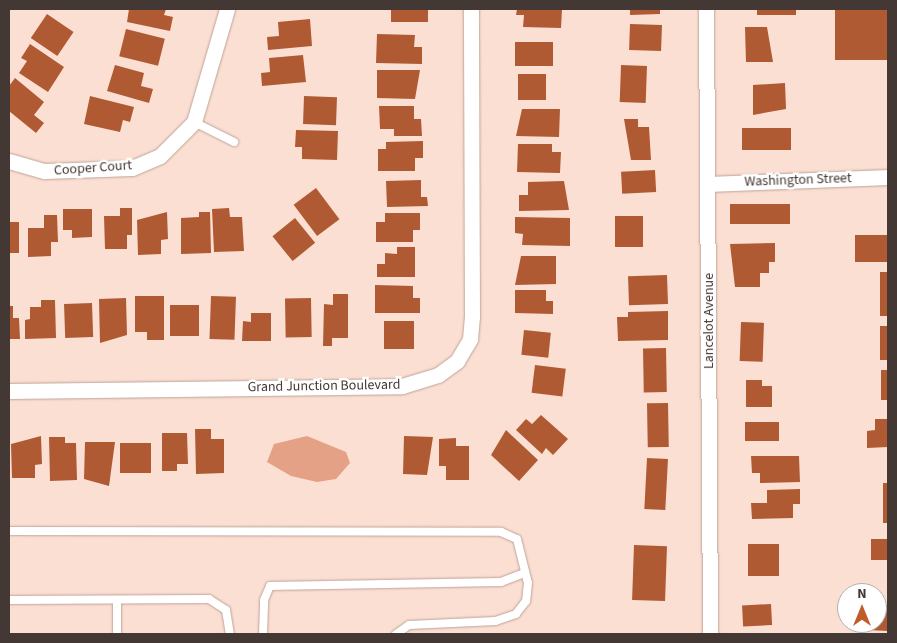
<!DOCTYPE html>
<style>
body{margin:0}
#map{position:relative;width:897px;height:643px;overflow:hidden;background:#fcdfd3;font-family:"Source Sans 3",sans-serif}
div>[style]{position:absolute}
.green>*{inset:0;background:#e4a185}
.building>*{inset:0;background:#b05a33;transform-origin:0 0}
.roads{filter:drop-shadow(0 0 1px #bea397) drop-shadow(0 0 1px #bea397)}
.lane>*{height:8px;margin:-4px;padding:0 4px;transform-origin:4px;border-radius:4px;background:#fff}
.street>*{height:15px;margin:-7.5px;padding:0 7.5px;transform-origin:7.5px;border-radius:7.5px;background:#fff}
span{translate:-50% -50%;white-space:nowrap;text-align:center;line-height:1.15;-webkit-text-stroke:5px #fff;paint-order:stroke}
.street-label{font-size:14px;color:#433833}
.frame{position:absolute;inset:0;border:10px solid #433833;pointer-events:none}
.north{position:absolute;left:837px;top:583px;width:50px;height:50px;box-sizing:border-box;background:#fff;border:1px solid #b4afad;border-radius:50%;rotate:0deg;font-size:14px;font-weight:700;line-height:20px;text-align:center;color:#433833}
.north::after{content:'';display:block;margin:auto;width:18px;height:22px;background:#c05b2a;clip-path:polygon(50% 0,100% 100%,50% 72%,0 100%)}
</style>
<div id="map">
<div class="green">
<i style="clip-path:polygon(307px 436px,346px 452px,350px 463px,336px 479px,317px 482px,291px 476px,267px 462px,274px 444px)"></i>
</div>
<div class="building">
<i style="clip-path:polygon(129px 9px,166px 9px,164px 15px,173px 17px,170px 31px,127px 22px)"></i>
<i style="left:391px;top:9px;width:37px;height:13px"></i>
<i style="clip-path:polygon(517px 9px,562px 9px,561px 28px,523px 27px,524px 15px,516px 15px)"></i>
<i style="clip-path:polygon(630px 9px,660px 9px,660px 14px,630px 15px)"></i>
<i style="left:757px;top:9px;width:39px;height:6px"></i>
<i style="left:835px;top:9px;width:52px;height:51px"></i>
<i style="left:47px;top:14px;width:32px;height:29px;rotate:34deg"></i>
<i style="clip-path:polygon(310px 19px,312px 46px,268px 50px,267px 37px,279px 36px,278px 22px)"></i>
<i style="left:630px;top:24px;width:32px;height:26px;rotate:2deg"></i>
<i style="clip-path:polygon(745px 27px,767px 27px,773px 62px,746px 62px)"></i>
<i style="left:126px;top:29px;width:40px;height:28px;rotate:14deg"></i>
<i style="clip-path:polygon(377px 34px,415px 35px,414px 47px,422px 47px,422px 64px,376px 63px)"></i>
<i style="left:515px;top:42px;width:38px;height:24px"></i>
<i style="clip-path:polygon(30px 44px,64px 67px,48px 92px,19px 73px,27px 61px,21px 58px)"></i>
<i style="clip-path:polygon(303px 55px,306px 82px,262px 86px,261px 73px,270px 72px,269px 58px)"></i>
<i style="clip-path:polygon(115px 65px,144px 73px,141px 86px,153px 89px,149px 103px,107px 91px)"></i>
<i style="left:621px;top:65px;width:26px;height:37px;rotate:2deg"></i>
<i style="clip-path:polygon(377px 70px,420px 70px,415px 99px,377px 98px)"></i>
<i style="left:518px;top:74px;width:28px;height:26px"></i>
<i style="clip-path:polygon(15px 78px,44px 102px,34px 115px,44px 123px,36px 133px,9px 111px,9px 86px)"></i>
<i style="clip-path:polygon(785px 83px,786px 109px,753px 115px,753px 85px)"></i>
<i style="clip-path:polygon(90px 96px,134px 107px,130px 122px,123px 120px,120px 132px,84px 124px)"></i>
<i style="left:304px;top:96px;width:33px;height:28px;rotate:2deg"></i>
<i style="clip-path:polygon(379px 106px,414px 106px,414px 119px,421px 119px,422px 136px,394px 136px,394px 129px,380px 129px)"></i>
<i style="clip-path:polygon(522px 109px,560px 109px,559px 137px,516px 136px)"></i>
<i style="clip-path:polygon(624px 119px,638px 119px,638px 127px,649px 127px,651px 160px,631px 160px)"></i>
<i style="left:791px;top:128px;width:22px;height:49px;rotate:90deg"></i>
<i style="clip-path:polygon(296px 130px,338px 131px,337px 160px,302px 159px,302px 147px,295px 147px)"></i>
<i style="clip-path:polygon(423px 141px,423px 158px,415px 158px,415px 171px,378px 171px,378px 149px,386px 149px,386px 142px)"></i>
<i style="clip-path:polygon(518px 144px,552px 144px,552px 152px,561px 152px,560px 173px,517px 172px)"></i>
<i style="left:655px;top:170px;width:22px;height:34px;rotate:87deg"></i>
<i style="clip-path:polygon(421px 180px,421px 197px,427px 197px,428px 206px,387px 207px,386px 181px)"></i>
<i style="clip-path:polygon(564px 181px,569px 210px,519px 211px,519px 195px,528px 195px,528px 182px)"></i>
<i style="left:316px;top:188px;width:39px;height:28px;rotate:53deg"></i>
<i style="left:790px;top:204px;width:20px;height:60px;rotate:90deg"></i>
<i style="clip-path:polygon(120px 208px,132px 208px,132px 235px,127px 235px,127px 249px,105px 249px,104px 216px,120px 216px)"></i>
<i style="clip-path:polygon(229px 208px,230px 217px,242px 217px,244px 251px,214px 252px,212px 209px)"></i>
<i style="clip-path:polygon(63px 209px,92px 209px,92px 237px,72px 238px,72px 230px,63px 230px)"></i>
<i style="clip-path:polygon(167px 212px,168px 239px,161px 240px,161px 254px,138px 255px,137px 220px)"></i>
<i style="clip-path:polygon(199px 212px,210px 212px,211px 253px,181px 254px,181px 218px,199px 217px)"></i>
<i style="clip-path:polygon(385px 213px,420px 213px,420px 230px,413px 230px,413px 242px,376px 242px,376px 222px,385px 222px)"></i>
<i style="clip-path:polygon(44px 215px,57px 215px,58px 242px,51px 242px,51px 256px,28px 257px,28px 228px,44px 228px)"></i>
<i style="left:643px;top:216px;width:31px;height:28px;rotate:90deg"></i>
<i style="clip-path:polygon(515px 217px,570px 218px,570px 246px,522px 245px,523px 234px,515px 233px)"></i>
<i style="left:295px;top:218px;width:32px;height:29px;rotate:51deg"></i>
<i style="left:9px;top:222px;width:10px;height:31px"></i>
<i style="left:888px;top:235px;width:27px;height:33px;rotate:90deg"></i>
<i style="clip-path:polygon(775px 243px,775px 262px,769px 262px,769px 273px,760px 273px,760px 287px,735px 287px,730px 244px)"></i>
<i style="clip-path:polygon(397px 247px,415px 247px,415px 277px,377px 277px,377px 264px,385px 264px,385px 253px,397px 254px)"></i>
<i style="clip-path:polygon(521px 256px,556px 256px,556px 284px,515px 285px)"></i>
<i style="left:880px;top:272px;width:8px;height:44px"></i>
<i style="left:667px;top:275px;width:29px;height:39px;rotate:88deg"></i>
<i style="clip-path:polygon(375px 285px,413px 286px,413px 298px,420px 298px,420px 313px,375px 313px)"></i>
<i style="clip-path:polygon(515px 290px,546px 290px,546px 301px,553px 301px,553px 314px,515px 313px)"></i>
<i style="clip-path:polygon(333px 294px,348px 294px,348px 338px,332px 338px,332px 346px,323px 346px,324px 304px,333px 305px)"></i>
<i style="clip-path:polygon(135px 296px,164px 296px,164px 340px,147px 340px,147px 332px,135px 332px)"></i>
<i style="left:211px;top:296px;width:25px;height:43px;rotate:2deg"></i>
<i style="clip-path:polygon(126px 298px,127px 335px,100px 343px,99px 299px)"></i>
<i style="left:311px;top:298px;width:39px;height:26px;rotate:89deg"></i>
<i style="clip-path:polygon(41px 300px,55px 300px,56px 338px,25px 339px,25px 320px,30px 319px,30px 307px,41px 307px)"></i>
<i style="left:92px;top:303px;width:34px;height:28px;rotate:88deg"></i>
<i style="left:170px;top:305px;width:29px;height:31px"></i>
<i style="clip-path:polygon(9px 306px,13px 306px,13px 318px,19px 318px,20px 339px,9px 339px)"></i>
<i style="clip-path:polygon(668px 311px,668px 340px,618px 341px,617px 317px,628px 317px,628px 312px)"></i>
<i style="clip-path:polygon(251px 313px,271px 313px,271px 341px,242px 341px,243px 321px,251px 322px)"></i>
<i style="left:384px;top:321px;width:30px;height:28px"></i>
<i style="left:741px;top:322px;width:23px;height:39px;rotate:2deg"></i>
<i style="left:880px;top:326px;width:8px;height:34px"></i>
<i style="left:524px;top:330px;width:27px;height:25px;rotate:6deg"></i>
<i style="left:666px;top:348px;width:44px;height:23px;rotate:89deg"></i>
<i style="left:535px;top:365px;width:31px;height:28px;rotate:7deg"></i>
<i style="left:881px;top:370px;width:7px;height:30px"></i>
<i style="clip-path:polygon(746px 380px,762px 380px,762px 386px,772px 386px,772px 407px,746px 407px)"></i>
<i style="left:668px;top:403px;width:44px;height:21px;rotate:89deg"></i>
<i style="clip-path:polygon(541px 415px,568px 439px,553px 455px,546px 448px,542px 454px,516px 430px,526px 419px,532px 424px)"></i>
<i style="clip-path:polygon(875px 419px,888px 419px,888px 447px,867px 448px,867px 431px,875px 430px)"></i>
<i style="left:745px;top:422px;width:34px;height:19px"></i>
<i style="clip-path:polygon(195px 429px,211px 429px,211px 439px,224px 439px,224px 473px,196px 474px)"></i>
<i style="clip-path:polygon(506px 430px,538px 460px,519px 481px,491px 455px)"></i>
<i style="clip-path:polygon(162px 433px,187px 433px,188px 464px,177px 464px,177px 471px,162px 471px)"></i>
<i style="clip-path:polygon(41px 436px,42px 464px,35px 465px,35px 478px,12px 478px,11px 444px)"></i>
<i style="clip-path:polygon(404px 436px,433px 437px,427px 475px,403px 474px)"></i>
<i style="clip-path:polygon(49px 437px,65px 437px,65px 443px,76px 443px,77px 480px,50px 481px)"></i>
<i style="clip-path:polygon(456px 438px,456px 446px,469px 446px,469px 480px,446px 480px,446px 466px,439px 466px,439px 439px)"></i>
<i style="clip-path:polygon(85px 442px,115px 442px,109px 486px,84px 479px)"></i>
<i style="left:120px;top:443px;width:31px;height:30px"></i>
<i style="clip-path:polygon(751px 456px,799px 456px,800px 482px,760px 483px,760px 473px,752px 473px)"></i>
<i style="left:647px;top:458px;width:21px;height:51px;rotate:3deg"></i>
<i style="left:883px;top:483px;width:5px;height:40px"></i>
<i style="clip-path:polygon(800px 489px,800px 504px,793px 504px,793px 518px,752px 519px,751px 503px,767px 503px,767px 490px)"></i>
<i style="left:871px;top:539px;width:17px;height:21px"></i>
<i style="left:748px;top:544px;width:31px;height:32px"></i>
<i style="left:634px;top:545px;width:33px;height:55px;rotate:2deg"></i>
<i style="left:771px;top:604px;width:21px;height:29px;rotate:87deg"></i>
<i style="clip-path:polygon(877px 604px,888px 605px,888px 631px,868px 630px,868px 623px,877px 623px)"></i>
</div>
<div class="roads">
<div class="lane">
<i style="left:194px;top:122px;width:45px;rotate:26.6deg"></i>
<i style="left:9px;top:531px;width:492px;rotate:0.1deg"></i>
<i style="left:501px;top:532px;width:17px;rotate:24deg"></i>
<i style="left:517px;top:539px;width:45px;rotate:76deg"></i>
<i style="left:528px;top:583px;width:18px;rotate:96deg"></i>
<i style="left:526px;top:601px;width:16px;rotate:128deg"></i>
<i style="left:516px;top:614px;width:21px;rotate:161deg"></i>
<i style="left:496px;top:621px;width:87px;rotate:177.4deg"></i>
<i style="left:409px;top:625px;width:16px;rotate:145deg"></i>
<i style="left:9px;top:600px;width:200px;rotate:-0.3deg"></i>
<i style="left:209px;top:599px;width:20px;rotate:33deg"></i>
<i style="left:226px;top:610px;width:24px;rotate:81deg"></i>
<i style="left:117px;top:600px;width:34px;rotate:90deg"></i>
<i style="left:263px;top:634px;width:34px;rotate:-88deg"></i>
<i style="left:264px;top:600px;width:15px;rotate:-67deg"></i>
<i style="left:270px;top:586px;width:231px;rotate:-1deg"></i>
<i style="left:501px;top:582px;width:25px;rotate:-21deg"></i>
</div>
<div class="street">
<i style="left:706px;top:9px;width:625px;rotate:89.63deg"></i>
<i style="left:9px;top:161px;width:37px;rotate:16deg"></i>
<i style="left:45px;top:171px;width:87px;rotate:-2deg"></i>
<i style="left:132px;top:168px;width:30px;rotate:-23deg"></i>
<i style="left:160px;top:156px;width:48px;rotate:-45deg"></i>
<i style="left:194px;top:122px;width:118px;rotate:-73.7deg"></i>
<i style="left:708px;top:184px;width:180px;rotate:-2.2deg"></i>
<i style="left:9px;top:391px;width:393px;rotate:-0.7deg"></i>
<i style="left:402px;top:386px;width:38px;rotate:-17deg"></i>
<i style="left:438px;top:375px;width:24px;rotate:-36deg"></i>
<i style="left:457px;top:361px;width:26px;rotate:-59deg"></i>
<i style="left:470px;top:339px;width:22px;rotate:-85deg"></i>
<i style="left:472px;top:317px;width:308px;rotate:-90.2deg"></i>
</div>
</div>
<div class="street-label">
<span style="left:93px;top:168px;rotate:-4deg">Cooper Court</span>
<span style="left:798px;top:180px;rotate:-2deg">Washington Street</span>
<span style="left:709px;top:321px;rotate:-90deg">Lancelot Avenue</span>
<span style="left:324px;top:386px;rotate:-1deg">Grand Junction Boulevard</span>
</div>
<div class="frame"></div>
<div class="north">N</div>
</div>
